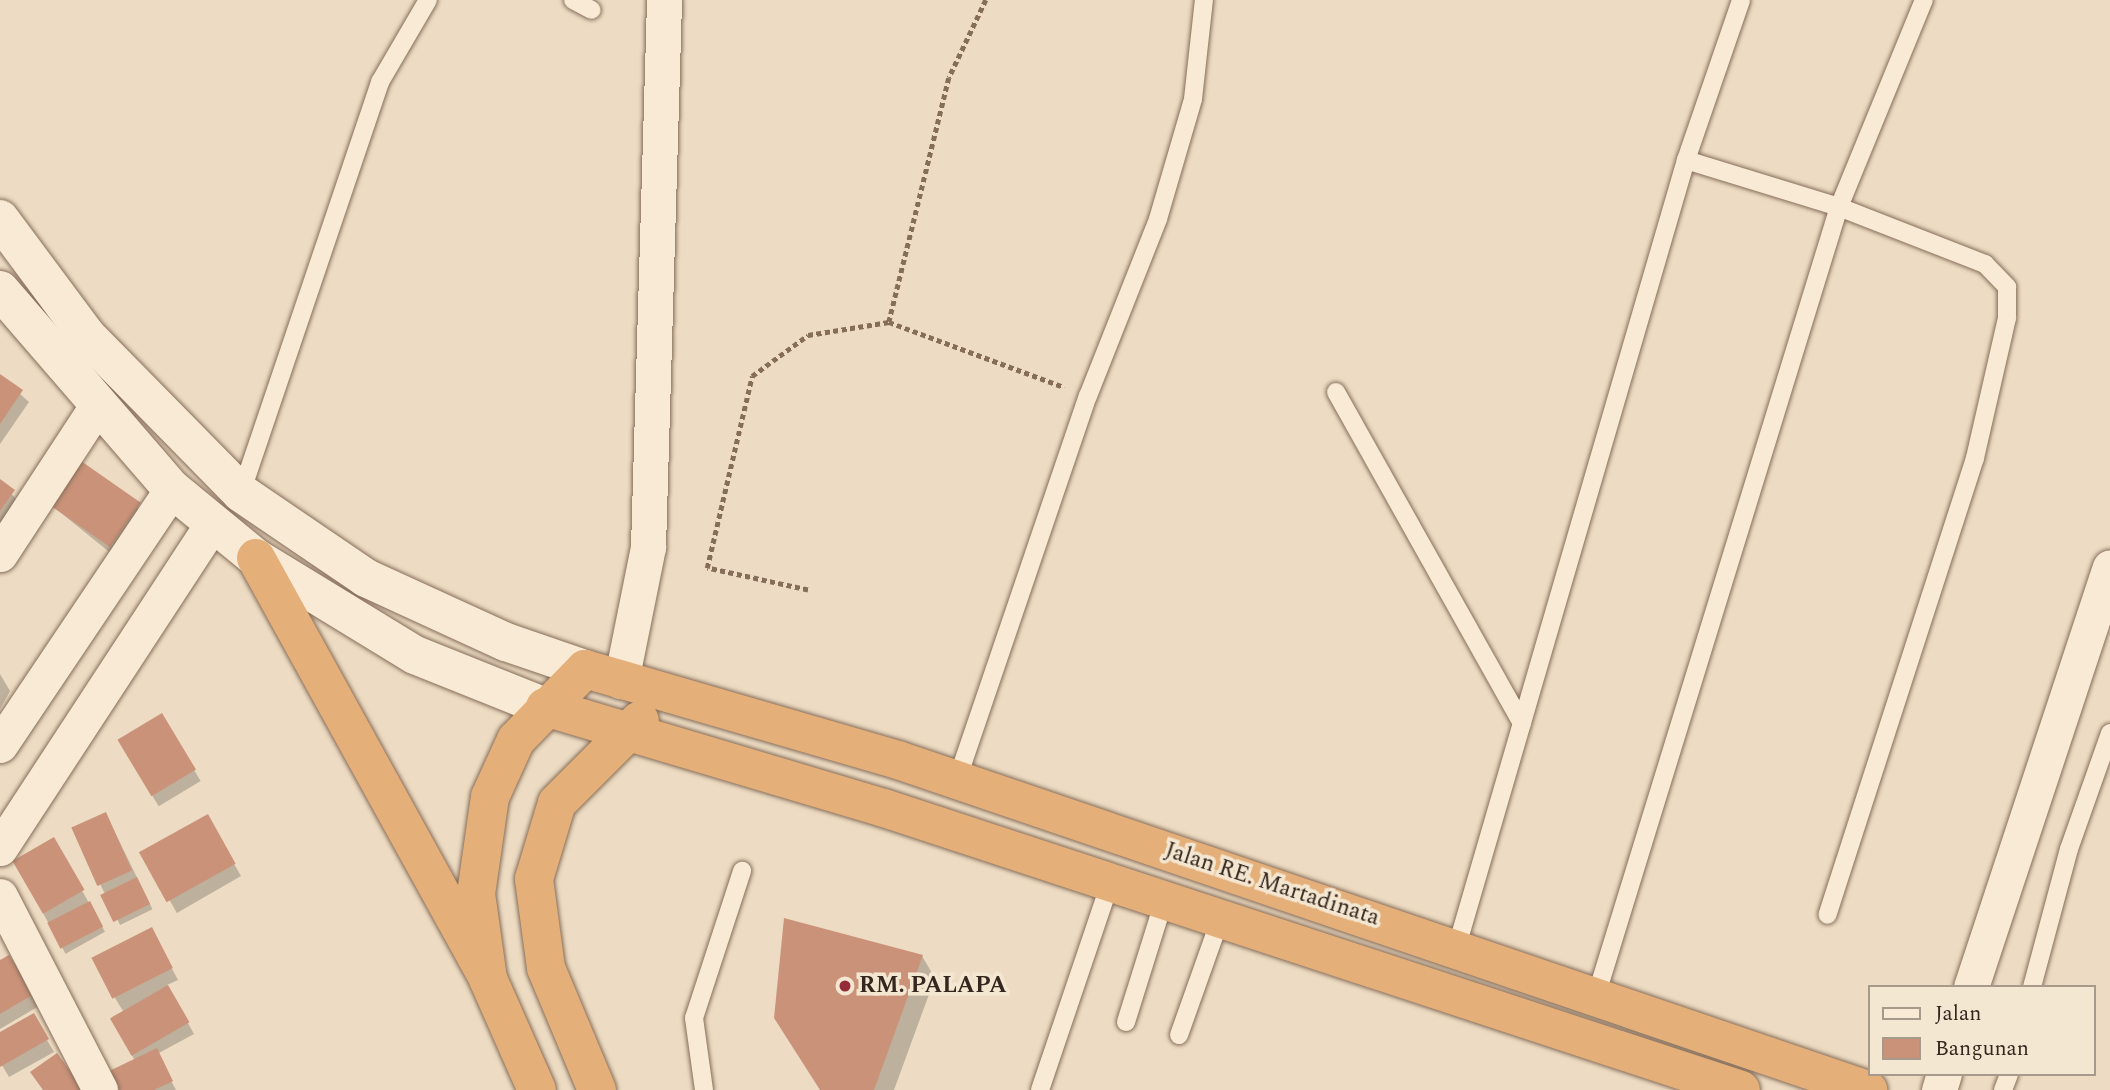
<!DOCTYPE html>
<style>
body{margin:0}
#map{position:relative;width:2110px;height:1090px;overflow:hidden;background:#eddcc3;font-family:Spectral,serif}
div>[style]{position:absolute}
.shadow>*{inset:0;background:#0003;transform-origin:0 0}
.building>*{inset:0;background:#ca9379;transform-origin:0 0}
.path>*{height:4.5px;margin-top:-2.25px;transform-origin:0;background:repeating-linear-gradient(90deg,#866d5a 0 5px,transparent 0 8.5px)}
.roads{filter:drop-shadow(0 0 2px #866d5a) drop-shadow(0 0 2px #866d5a)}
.service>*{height:18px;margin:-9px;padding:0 9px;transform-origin:9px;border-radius:9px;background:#f8ead5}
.minor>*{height:35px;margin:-17.5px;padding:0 17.5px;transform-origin:17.5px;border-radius:17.5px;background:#f8ead5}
.tertiary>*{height:38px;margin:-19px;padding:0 19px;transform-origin:19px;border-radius:19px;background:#f8ead5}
.trunk>*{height:38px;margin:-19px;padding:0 19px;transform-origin:19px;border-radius:19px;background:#e4af78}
.dots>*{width:19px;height:19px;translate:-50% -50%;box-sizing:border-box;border:4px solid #f4e7d2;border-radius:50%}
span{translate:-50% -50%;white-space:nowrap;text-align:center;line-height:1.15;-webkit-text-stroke:7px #f4e7d2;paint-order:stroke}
.street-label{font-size:23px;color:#36271e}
.poi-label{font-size:23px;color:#36271e;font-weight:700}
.left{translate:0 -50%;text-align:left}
.legend{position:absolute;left:1868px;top:985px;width:228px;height:91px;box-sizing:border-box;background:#f4e7d2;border:2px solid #a89a8a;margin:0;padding:9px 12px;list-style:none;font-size:21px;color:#36271e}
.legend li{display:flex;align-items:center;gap:14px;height:35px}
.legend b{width:35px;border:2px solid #a89a8a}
</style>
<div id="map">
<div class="shadow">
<i style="clip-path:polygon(0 376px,29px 402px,0 444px)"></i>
<i style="left:82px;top:463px;width:84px;height:52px;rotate:39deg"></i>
<i style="clip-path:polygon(0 482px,20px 503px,0 530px)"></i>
<i style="clip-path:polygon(0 674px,10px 691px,0 709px)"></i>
<i style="left:161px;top:715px;width:77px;height:49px;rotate:59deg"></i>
<i style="left:106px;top:814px;width:106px;height:36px;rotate:64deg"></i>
<i style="left:207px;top:817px;width:68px;height:74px;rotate:60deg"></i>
<i style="left:54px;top:840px;width:105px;height:45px;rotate:61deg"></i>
<i style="clip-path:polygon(151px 929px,178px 980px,167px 985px,194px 1034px,157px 1054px,176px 1090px,112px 1090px,135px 1061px,112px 1017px,123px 1011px,115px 998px)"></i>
<i style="clip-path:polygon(922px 956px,935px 978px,894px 1090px,821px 1090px)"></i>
<i style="clip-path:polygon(9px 957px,39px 1006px,0 1029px,0 962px)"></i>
<i style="clip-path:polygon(33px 1016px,54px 1052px,9px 1077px,0 1062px,0 1034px)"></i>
</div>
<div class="building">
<i style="clip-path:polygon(0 374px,23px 390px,0 424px)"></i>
<i style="left:81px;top:461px;width:73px;height:54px;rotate:35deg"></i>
<i style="clip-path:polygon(0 479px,15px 490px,0 511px)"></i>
<i style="left:162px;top:713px;width:66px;height:52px;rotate:59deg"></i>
<i style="left:106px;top:812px;width:64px;height:38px;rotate:66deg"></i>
<i style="left:208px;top:814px;width:57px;height:79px;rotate:61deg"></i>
<i style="left:54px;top:837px;width:61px;height:48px;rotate:60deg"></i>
<i style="left:137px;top:877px;width:30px;height:41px;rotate:64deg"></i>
<i style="left:90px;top:901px;width:29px;height:48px;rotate:63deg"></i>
<i style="clip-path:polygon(784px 918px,923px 955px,874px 1090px,820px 1090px,774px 1018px)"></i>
<i style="left:152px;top:927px;width:46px;height:68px;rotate:63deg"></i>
<i style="clip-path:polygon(9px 955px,34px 994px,0 1014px,0 960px)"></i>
<i style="left:168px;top:985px;width:43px;height:67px;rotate:60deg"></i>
<i style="clip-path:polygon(34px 1013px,49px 1039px,0 1067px,0 1032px)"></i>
<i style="clip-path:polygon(157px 1048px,173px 1081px,154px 1090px,110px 1090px,103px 1074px)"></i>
<i style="clip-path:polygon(57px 1053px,84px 1090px,43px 1090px,30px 1072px)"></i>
</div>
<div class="path">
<i style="left:986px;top:0;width:86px;rotate:115.4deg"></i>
<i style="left:949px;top:78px;width:251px;rotate:103.8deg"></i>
<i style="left:889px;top:322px;width:187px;rotate:20.4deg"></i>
<i style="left:808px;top:590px;width:103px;rotate:-167.7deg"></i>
<i style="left:707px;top:568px;width:197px;rotate:-76.8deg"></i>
<i style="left:752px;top:376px;width:69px;rotate:-36.2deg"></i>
<i style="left:808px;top:335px;width:82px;rotate:-9.1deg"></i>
</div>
<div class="roads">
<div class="service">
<i style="left:573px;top:0;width:21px;rotate:28deg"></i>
<i style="left:1686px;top:160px;width:160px;rotate:17.1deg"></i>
<i style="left:1839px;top:207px;width:157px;rotate:21.3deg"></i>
<i style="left:1985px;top:264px;width:32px;rotate:46deg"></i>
<i style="left:2007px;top:287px;width:31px;rotate:90deg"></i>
<i style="left:2007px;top:318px;width:144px;rotate:102.9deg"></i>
<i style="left:1975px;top:458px;width:480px;rotate:107.9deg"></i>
<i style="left:1336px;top:392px;width:380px;rotate:60.7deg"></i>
<i style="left:241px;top:493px;width:434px;rotate:-71.3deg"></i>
<i style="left:380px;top:82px;width:95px;rotate:-59.7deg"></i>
<i style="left:957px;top:780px;width:406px;rotate:-71.2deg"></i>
<i style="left:1088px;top:396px;width:190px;rotate:-68.4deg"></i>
<i style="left:1158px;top:219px;width:125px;rotate:-73.7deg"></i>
<i style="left:1193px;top:99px;width:100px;rotate:-83.7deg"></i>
<i style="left:1457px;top:946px;width:819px;rotate:-73.76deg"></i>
<i style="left:1686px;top:160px;width:169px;rotate:-71deg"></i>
<i style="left:2032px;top:987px;width:143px;rotate:-75deg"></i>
<i style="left:2069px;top:849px;width:123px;rotate:-70.5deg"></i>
<i style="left:1597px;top:993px;width:822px;rotate:-72.89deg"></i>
<i style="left:1839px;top:207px;width:224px;rotate:-67.7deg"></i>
<i style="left:1126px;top:1022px;width:127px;rotate:-72.6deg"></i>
<i style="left:1179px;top:1035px;width:122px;rotate:-70.4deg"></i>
<i style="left:704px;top:1090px;width:73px;rotate:-97.9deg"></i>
<i style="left:694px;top:1018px;width:155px;rotate:-71.9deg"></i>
<i style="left:1040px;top:1090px;width:219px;rotate:-71.3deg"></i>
<i style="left:2003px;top:1090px;width:17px;rotate:-69deg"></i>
</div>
<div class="minor">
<i style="left:0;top:554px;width:177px;rotate:-56.8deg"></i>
<i style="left:621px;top:681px;width:137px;rotate:-78.6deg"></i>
<i style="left:648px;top:547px;width:547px;rotate:-88.32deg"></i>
<i style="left:0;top:745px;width:308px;rotate:-56.1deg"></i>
<i style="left:0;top:848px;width:389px;rotate:-56.8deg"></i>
<i style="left:0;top:896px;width:218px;rotate:62.7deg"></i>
<i style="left:1971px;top:987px;width:442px;rotate:-71.7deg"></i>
<i style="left:1939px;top:1090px;width:17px;rotate:-73deg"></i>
</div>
<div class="tertiary">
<i style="left:0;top:219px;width:144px;rotate:53.4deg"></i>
<i style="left:86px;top:335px;width:221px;rotate:45.5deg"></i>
<i style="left:241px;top:493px;width:151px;rotate:34.2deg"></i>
<i style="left:366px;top:578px;width:154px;rotate:24.6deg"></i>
<i style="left:506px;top:642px;width:83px;rotate:18.9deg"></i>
<i style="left:0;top:290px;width:263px;rotate:49.2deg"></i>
<i style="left:172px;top:489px;width:109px;rotate:39.4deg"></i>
<i style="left:256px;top:558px;width:186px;rotate:31.4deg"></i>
<i style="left:415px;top:655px;width:140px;rotate:21.8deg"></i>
</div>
<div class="trunk">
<i style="left:256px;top:558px;width:481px;rotate:61.1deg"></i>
<i style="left:488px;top:979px;width:121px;rotate:66.2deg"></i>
<i style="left:545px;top:707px;width:354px;rotate:16.6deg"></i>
<i style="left:884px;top:808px;width:902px;rotate:18.21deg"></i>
<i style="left:488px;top:979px;width:86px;rotate:-98deg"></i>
<i style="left:476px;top:894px;width:98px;rotate:-81.8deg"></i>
<i style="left:490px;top:797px;width:63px;rotate:-65.5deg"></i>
<i style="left:516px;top:740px;width:99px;rotate:-45.8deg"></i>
<i style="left:585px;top:669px;width:326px;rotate:16.2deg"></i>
<i style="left:898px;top:760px;width:1025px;rotate:18.79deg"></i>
<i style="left:597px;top:1090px;width:132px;rotate:-112.7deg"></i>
<i style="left:546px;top:968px;width:90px;rotate:-97.7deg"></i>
<i style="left:534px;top:879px;width:79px;rotate:-73.2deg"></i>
<i style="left:557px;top:803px;width:117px;rotate:-45deg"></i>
</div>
</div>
<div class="dots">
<i style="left:845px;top:986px;background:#932c37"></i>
</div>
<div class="street-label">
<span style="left:1272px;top:885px;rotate:18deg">Jalan RE. Martadinata</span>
</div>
<div class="poi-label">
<span class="left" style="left:859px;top:986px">RM. PALAPA</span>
</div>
<ul class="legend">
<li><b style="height:9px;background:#f8ead5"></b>Jalan</li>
<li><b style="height:19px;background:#ca9379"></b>Bangunan</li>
</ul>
</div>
